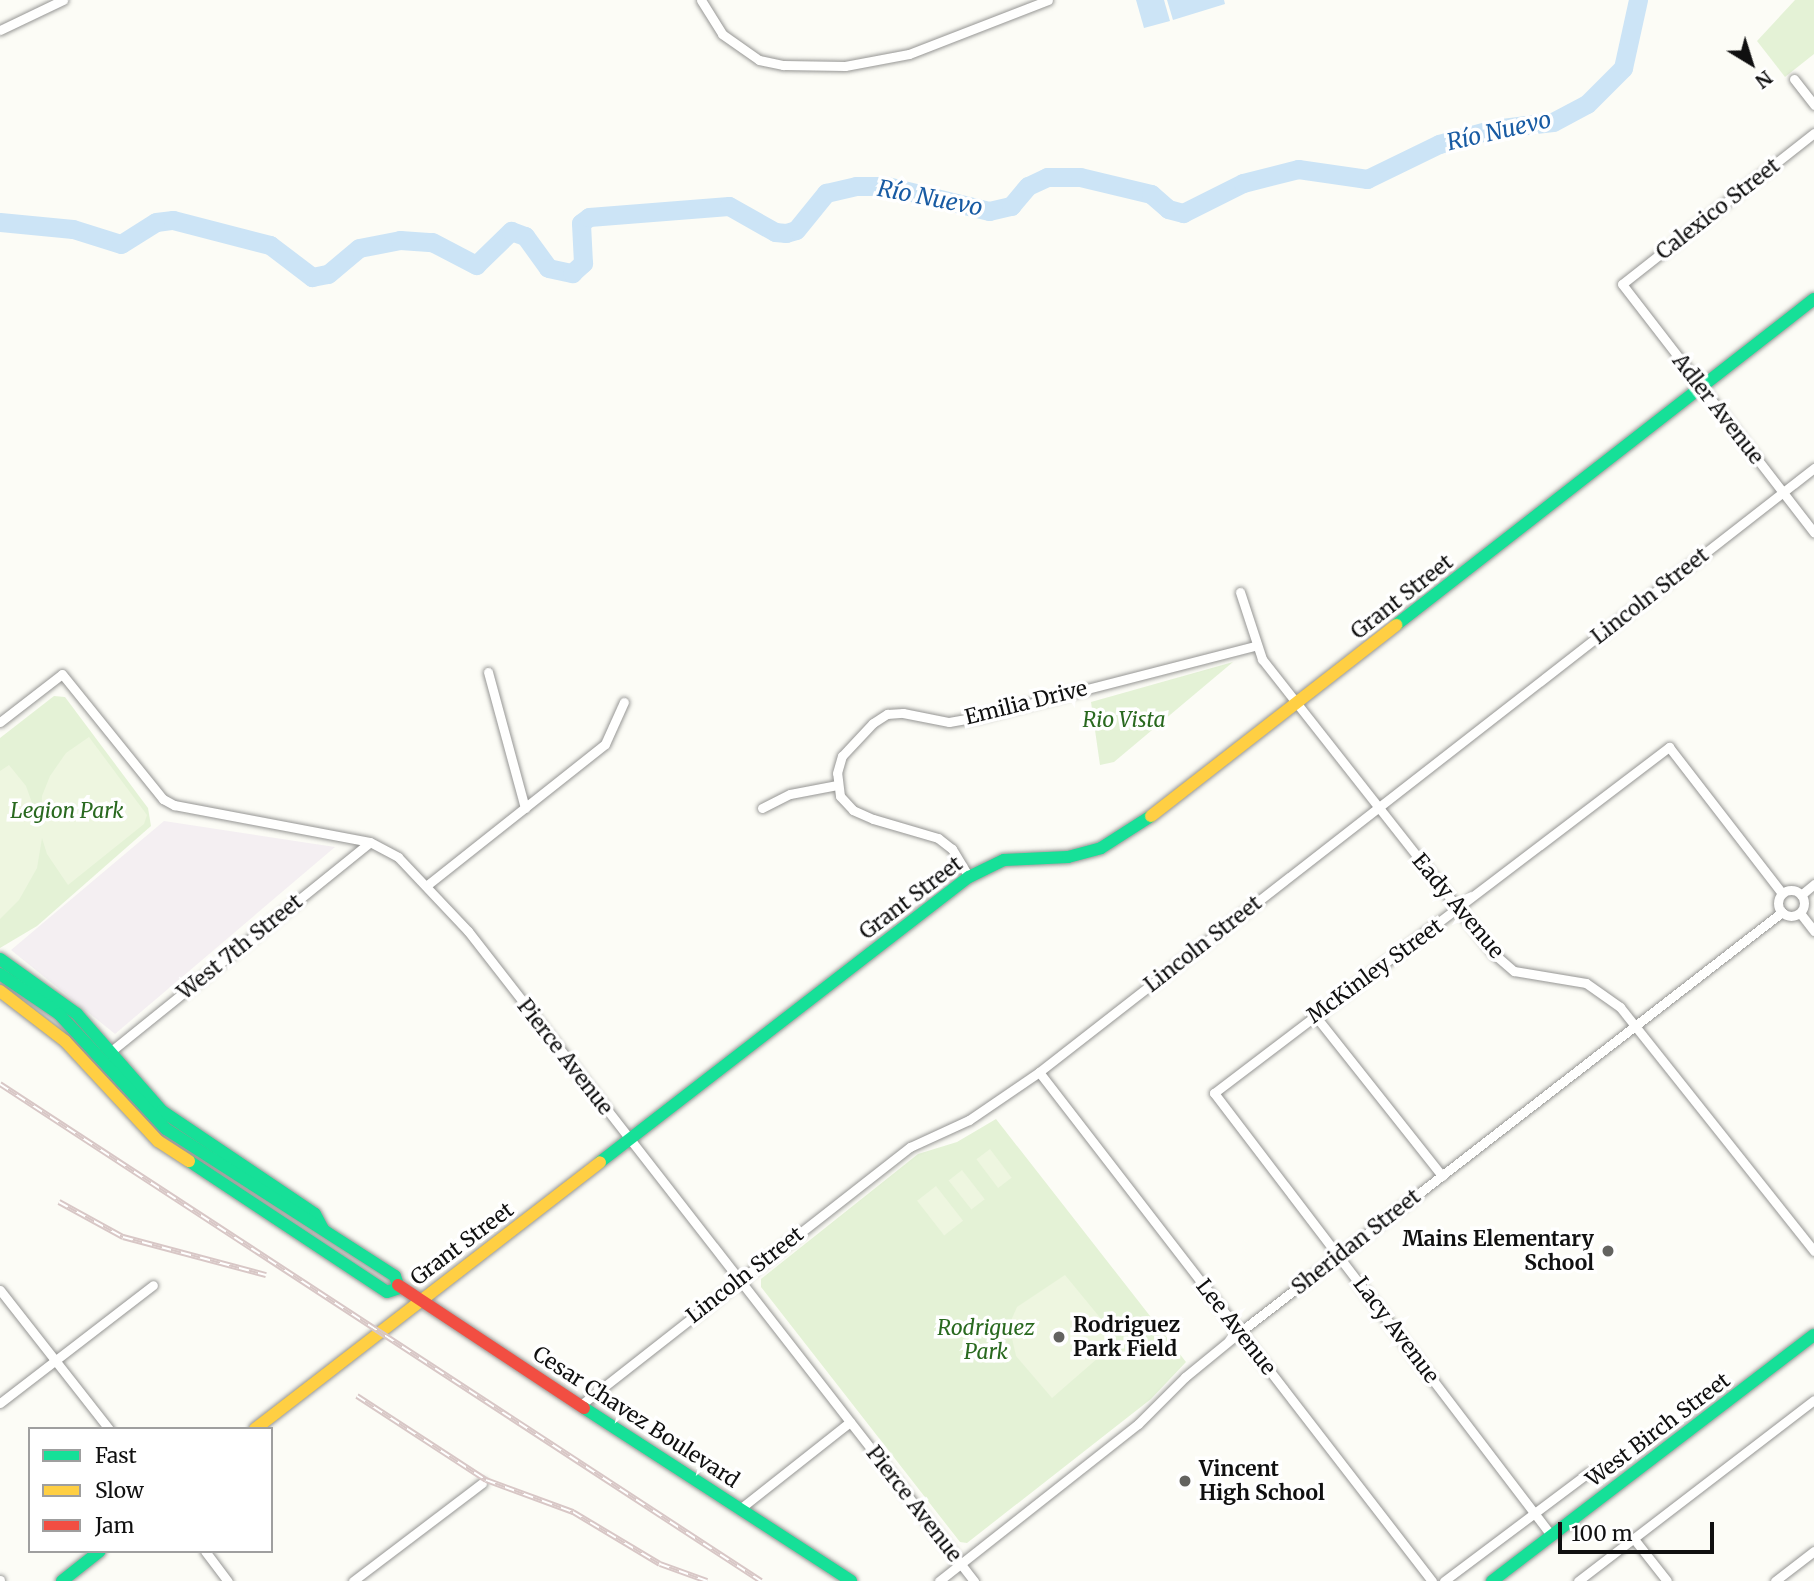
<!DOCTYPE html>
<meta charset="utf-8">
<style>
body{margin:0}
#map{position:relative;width:1814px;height:1581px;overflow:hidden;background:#fcfcf6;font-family:Merriweather,serif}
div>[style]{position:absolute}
.industrial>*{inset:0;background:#f4eff2}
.green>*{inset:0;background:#e4f2d6}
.pitch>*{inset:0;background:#eef6e0;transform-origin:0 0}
.water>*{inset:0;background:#cce4f6}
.river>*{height:19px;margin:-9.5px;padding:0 9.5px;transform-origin:9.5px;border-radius:9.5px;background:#cce4f6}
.roads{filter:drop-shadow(0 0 2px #969694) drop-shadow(0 0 2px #969694)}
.street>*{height:9px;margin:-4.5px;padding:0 4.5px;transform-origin:4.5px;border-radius:4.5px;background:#fffffe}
.street>.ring{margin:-4.5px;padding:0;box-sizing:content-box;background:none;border:9px solid #fffffe;border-radius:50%}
.fast>*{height:12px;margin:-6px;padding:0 6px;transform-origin:6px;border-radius:6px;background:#16e098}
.slow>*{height:12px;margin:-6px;padding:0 6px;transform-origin:6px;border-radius:6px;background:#ffcf43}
.jam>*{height:12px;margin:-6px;padding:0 6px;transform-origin:6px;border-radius:6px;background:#f24e42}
.rail>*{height:6px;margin-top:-3px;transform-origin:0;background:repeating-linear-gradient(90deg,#fff 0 10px,#d8c7c6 0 20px);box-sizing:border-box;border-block:2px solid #d8c7c6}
.dots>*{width:19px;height:19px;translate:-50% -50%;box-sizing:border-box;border:4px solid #fff;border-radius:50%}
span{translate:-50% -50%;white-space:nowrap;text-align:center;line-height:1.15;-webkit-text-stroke:7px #fff;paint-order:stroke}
.street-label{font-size:21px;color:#101010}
.park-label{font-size:21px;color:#29691f;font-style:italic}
.poi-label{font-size:21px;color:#101010;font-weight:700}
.right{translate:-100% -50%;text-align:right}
.left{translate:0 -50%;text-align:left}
.water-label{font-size:23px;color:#185ba3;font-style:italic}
.legend{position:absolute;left:28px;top:1427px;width:245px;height:126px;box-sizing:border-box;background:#fff;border:2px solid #9f9f9f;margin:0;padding:9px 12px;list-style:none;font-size:21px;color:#101010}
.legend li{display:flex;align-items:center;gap:14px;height:35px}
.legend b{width:35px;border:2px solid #9f9f9f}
.north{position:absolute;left:1716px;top:28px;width:70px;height:70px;-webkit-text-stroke:5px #fff;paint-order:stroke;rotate:142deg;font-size:19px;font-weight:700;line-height:28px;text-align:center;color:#101010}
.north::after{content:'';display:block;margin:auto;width:24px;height:32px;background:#101010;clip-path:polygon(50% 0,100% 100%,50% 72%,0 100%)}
.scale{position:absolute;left:1558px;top:1522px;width:156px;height:32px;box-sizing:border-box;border:4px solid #101010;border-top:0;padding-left:9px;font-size:21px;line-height:24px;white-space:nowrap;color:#101010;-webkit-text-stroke:5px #fff;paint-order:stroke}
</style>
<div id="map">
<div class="industrial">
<i style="clip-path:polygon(164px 821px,335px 847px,115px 1034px,11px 950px)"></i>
</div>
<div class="green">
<i style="clip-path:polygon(1795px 0,1814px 0,1814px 54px,1785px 77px,1757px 41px)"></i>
<i style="clip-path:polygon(1233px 662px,1114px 762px,1100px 765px,1091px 702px)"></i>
<i style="clip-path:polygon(54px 696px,65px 697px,148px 808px,151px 826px,37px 926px,0 948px,0 738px)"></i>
<i style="clip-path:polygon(996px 1119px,1186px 1362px,1151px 1399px,967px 1543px,960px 1542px,761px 1287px,761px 1279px,918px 1154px,957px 1142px)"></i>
</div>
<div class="pitch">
<i style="clip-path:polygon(89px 737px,147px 815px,144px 824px,68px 885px,47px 854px,42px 838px,37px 868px,19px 900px,0 919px,0 771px,9px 765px,26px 786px,41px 828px,42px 796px,50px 776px,66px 753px)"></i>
<i style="left:990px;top:1149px;width:36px;height:17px;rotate:53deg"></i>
<i style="left:962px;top:1170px;width:37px;height:17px;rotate:52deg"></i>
<i style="left:936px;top:1186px;width:44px;height:24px;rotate:52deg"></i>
<i style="clip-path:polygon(1065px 1275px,1111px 1331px,1106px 1351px,1052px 1398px,1016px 1356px,1009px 1325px,1017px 1307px)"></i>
</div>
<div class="water">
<i style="clip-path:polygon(1136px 0,1164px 0,1170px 21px,1144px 28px)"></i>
<i style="clip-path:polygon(1167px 0,1224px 0,1225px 4px,1173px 20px)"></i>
</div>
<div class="river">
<i style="left:0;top:222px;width:73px;rotate:5.5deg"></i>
<i style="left:73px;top:229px;width:50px;rotate:17.4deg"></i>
<i style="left:121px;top:244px;width:41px;rotate:-32.2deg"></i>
<i style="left:156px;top:222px;width:17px;rotate:-7deg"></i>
<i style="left:173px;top:220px;width:100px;rotate:14.5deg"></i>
<i style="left:270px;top:245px;width:53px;rotate:37.3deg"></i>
<i style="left:312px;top:277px;width:16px;rotate:-11deg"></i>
<i style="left:328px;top:274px;width:40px;rotate:-40deg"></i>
<i style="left:359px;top:248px;width:42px;rotate:-11deg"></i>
<i style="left:400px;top:240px;width:32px;rotate:4deg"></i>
<i style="left:432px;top:242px;width:50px;rotate:27.6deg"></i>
<i style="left:476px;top:265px;width:49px;rotate:-44.2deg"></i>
<i style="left:511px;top:231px;width:15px;rotate:20deg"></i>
<i style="left:525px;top:236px;width:39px;rotate:54deg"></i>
<i style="left:548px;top:268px;width:25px;rotate:12deg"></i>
<i style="left:572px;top:273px;width:15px;rotate:-42deg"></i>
<i style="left:583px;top:263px;width:40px;rotate:-92.9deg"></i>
<i style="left:581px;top:223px;width:10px;rotate:-37deg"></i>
<i style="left:589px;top:217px;width:140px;rotate:-4.5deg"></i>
<i style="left:729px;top:206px;width:53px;rotate:29.5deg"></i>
<i style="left:775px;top:232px;width:11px;rotate:5deg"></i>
<i style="left:786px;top:233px;width:10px;rotate:-17deg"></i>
<i style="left:796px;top:230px;width:48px;rotate:-51deg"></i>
<i style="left:826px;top:193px;width:31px;rotate:-13deg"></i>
<i style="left:856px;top:186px;width:31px"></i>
<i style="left:887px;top:186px;width:105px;rotate:13.8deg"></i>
<i style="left:989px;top:211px;width:23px;rotate:-13deg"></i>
<i style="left:1011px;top:206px;width:26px;rotate:-50deg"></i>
<i style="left:1028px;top:186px;width:21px;rotate:-25deg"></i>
<i style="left:1047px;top:177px;width:33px"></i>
<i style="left:1080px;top:177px;width:73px;rotate:13.5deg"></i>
<i style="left:1151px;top:194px;width:23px;rotate:41deg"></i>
<i style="left:1168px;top:209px;width:16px;rotate:15deg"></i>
<i style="left:1183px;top:213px;width:67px;rotate:-26.6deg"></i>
<i style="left:1243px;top:183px;width:57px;rotate:-14.3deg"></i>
<i style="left:1298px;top:169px;width:70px;rotate:8.2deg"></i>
<i style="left:1367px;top:179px;width:80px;rotate:-25.9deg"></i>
<i style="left:1439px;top:144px;width:56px;rotate:-15.5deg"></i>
<i style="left:1493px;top:129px;width:60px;rotate:-6.7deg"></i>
<i style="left:1553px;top:122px;width:38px;rotate:-28deg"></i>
<i style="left:1587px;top:104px;width:51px;rotate:-45deg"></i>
<i style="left:1623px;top:68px;width:70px;rotate:-77.6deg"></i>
</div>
<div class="roads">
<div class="street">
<i style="left:701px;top:0;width:40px;rotate:58deg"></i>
<i style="left:722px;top:34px;width:45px;rotate:35.1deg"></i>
<i style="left:759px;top:60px;width:25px;rotate:12deg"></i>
<i style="left:783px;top:65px;width:62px;rotate:0.9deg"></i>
<i style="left:845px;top:66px;width:65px;rotate:-10.6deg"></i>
<i style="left:909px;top:54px;width:149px;rotate:-21.2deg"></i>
<i style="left:0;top:30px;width:70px;rotate:-25.5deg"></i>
<i style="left:1794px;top:79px;width:33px;rotate:52deg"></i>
<i style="left:1814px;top:133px;width:244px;rotate:141.8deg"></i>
<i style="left:1622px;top:284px;width:314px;rotate:52.3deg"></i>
<i style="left:1240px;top:592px;width:71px;rotate:71.8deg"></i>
<i style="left:1262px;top:659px;width:374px;rotate:51.8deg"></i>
<i style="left:1493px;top:953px;width:28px;rotate:41deg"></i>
<i style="left:1514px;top:971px;width:73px;rotate:9.5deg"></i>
<i style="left:1586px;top:983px;width:42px;rotate:35.2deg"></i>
<i style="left:1620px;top:1007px;width:312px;rotate:51.5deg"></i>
<i style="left:488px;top:672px;width:141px;rotate:74.8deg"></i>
<i style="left:0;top:722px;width:78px;rotate:-37.7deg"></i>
<i style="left:62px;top:674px;width:161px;rotate:51.1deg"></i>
<i style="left:163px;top:799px;width:13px;rotate:29deg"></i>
<i style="left:174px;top:805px;width:199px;rotate:10.7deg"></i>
<i style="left:370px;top:842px;width:32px;rotate:28deg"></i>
<i style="left:398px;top:857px;width:102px;rotate:46.6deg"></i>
<i style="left:468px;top:931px;width:824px;rotate:52.1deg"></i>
<i style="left:762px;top:808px;width:31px;rotate:-27deg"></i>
<i style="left:790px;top:794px;width:48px;rotate:-10.8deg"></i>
<i style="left:969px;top:877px;width:33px;rotate:-121deg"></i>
<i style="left:952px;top:849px;width:18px;rotate:-142deg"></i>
<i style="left:938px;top:838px;width:68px;rotate:-163.7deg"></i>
<i style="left:873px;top:819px;width:22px;rotate:-156deg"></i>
<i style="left:853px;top:810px;width:19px;rotate:-133deg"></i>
<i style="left:840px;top:796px;width:23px;rotate:-97deg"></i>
<i style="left:837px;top:773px;width:18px;rotate:-74deg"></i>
<i style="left:842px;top:756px;width:45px;rotate:-46.8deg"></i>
<i style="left:873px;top:723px;width:17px;rotate:-33deg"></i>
<i style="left:887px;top:714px;width:16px;rotate:-4deg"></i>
<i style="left:903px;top:713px;width:47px;rotate:11.1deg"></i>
<i style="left:949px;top:722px;width:29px;rotate:-10deg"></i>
<i style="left:978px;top:717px;width:286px;rotate:-14.4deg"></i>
<i style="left:426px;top:886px;width:228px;rotate:-38.4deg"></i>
<i style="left:605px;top:744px;width:46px;rotate:-65.7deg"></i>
<i class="ring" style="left:1778px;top:890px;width:17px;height:17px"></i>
<i style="left:1801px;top:895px;width:17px;rotate:-40deg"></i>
<i style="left:1800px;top:913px;width:23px;rotate:52deg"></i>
<i style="left:1313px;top:1013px;width:208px;rotate:51.6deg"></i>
<i style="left:110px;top:1052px;width:334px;rotate:-38.9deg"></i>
<i style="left:1039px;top:1072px;width:643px;rotate:52.33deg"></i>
<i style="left:0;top:1290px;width:177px;rotate:51.9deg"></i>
<i style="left:0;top:1403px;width:193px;rotate:-37.6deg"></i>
<i style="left:582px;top:1404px;width:417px;rotate:-38.1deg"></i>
<i style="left:910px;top:1147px;width:65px;rotate:-24.6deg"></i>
<i style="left:969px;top:1120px;width:85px;rotate:-34.4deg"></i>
<i style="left:1039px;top:1072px;width:983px;rotate:-37.93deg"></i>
<i style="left:741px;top:1508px;width:139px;rotate:-38.3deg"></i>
<i style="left:1551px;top:1535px;width:556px;rotate:-127.32deg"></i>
<i style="left:1214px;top:1093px;width:572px;rotate:-37.25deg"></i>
<i style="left:1669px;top:747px;width:185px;rotate:52.3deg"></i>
<i style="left:1634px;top:1539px;width:53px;rotate:51.8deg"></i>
<i style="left:205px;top:1551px;width:38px;rotate:53deg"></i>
<i style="left:0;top:1580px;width:1px;rotate:90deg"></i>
<i style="left:353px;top:1581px;width:162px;rotate:-37.2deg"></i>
<i style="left:939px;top:1581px;width:253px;rotate:-38.3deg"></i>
<i style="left:1138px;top:1424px;width:66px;rotate:-45deg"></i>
<i style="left:1185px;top:1377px;width:71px;rotate:-39.3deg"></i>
<i style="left:1240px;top:1332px;width:686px;rotate:-37.77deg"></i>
<i style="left:1444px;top:1581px;width:181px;rotate:-36.9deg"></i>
<i style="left:1578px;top:1581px;width:297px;rotate:-37.5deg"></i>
<i style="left:1775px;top:1581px;width:49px;rotate:-37.6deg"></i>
</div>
<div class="fast">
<i style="left:1396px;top:625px;width:530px;rotate:-37.95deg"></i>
<i style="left:0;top:959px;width:95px;rotate:35.5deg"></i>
<i style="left:77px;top:1014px;width:129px;rotate:48.8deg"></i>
<i style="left:162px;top:1111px;width:184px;rotate:33.9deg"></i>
<i style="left:315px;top:1214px;width:17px;rotate:62deg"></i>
<i style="left:0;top:974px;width:71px;rotate:34.1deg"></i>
<i style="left:59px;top:1014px;width:157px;rotate:47.1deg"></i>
<i style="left:166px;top:1129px;width:272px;rotate:32.7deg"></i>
<i style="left:395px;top:1276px;width:9px;rotate:72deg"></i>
<i style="left:189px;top:1161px;width:237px;rotate:33.5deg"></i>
<i style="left:387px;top:1292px;width:13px;rotate:-18deg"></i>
<i style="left:600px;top:1162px;width:466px;rotate:-37.7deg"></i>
<i style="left:969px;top:877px;width:39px;rotate:-26deg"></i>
<i style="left:1004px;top:860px;width:64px;rotate:-2.7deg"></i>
<i style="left:1068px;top:857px;width:34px;rotate:-15deg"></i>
<i style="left:1101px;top:848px;width:59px;rotate:-32.6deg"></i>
<i style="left:584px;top:1408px;width:318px;rotate:32.9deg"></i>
<i style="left:62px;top:1581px;width:48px;rotate:-38.3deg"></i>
<i style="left:1492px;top:1581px;width:405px;rotate:-37.4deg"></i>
</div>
<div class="slow">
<i style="left:1151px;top:816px;width:311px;rotate:-37.9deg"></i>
<i style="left:0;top:991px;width:82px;rotate:37.6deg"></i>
<i style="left:65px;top:1041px;width:137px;rotate:47.1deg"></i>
<i style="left:158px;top:1141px;width:37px;rotate:33deg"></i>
<i style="left:255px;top:1429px;width:436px;rotate:-37.7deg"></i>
</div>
<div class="jam">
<i style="left:398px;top:1285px;width:223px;rotate:33.5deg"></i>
</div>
</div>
<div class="rail">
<i style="left:0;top:1084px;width:909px;rotate:33.15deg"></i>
<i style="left:59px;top:1202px;width:73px;rotate:28.7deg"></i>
<i style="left:123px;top:1237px;width:148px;rotate:14.9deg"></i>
<i style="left:357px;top:1396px;width:154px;rotate:33.1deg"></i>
<i style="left:486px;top:1480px;width:93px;rotate:20.2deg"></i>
<i style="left:573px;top:1512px;width:101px;rotate:30.9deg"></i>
<i style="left:660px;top:1564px;width:50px;rotate:19.9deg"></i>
</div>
<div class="dots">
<i style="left:1608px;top:1251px;background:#636360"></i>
<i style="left:1059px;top:1337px;background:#636360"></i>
<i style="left:1185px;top:1481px;background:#636360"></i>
</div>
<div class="street-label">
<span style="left:1718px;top:209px;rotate:-38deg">Calexico Street</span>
<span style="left:1718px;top:409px;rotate:52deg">Adler Avenue</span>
<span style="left:1650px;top:596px;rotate:-38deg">Lincoln Street</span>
<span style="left:1402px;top:597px;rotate:-38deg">Grant Street</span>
<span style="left:1026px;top:703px;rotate:-14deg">Emilia Drive</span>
<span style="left:911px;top:898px;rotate:-37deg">Grant Street</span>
<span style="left:1458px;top:906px;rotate:50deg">Eady Avenue</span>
<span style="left:1203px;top:944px;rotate:-38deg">Lincoln Street</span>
<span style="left:240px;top:947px;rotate:-39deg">West 7th Street</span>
<span style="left:1375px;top:971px;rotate:-36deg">McKinley Street</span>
<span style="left:565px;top:1057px;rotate:52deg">Pierce Avenue</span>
<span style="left:1356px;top:1242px;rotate:-38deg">Sheridan Street</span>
<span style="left:462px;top:1244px;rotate:-37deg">Grant Street</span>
<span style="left:745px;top:1275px;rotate:-38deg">Lincoln Street</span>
<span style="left:1236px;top:1327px;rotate:52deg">Lee Avenue</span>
<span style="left:1396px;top:1330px;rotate:53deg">Lacy Avenue</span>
<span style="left:636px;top:1417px;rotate:33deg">Cesar Chavez Boulevard</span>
<span style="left:1658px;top:1430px;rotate:-37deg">West Birch Street</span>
<span style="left:914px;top:1504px;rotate:52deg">Pierce Avenue</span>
</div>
<div class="park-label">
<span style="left:1124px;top:720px">Rio Vista</span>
<span style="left:67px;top:811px">Legion Park</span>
<span style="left:986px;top:1340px">Rodriguez<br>Park</span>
</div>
<div class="poi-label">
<span class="right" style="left:1594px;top:1251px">Mains Elementary<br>School</span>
<span class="left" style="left:1073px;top:1337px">Rodriguez<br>Park Field</span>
<span class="left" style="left:1199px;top:1481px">Vincent<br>High School</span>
</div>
<div class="water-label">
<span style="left:1499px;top:131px;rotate:-13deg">Río Nuevo</span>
<span style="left:930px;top:198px;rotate:11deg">Río Nuevo</span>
</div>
<ul class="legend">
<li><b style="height:9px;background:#16e098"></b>Fast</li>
<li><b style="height:9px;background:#ffcf43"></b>Slow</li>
<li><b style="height:9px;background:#f24e42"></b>Jam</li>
</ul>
<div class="north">N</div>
<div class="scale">100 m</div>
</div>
